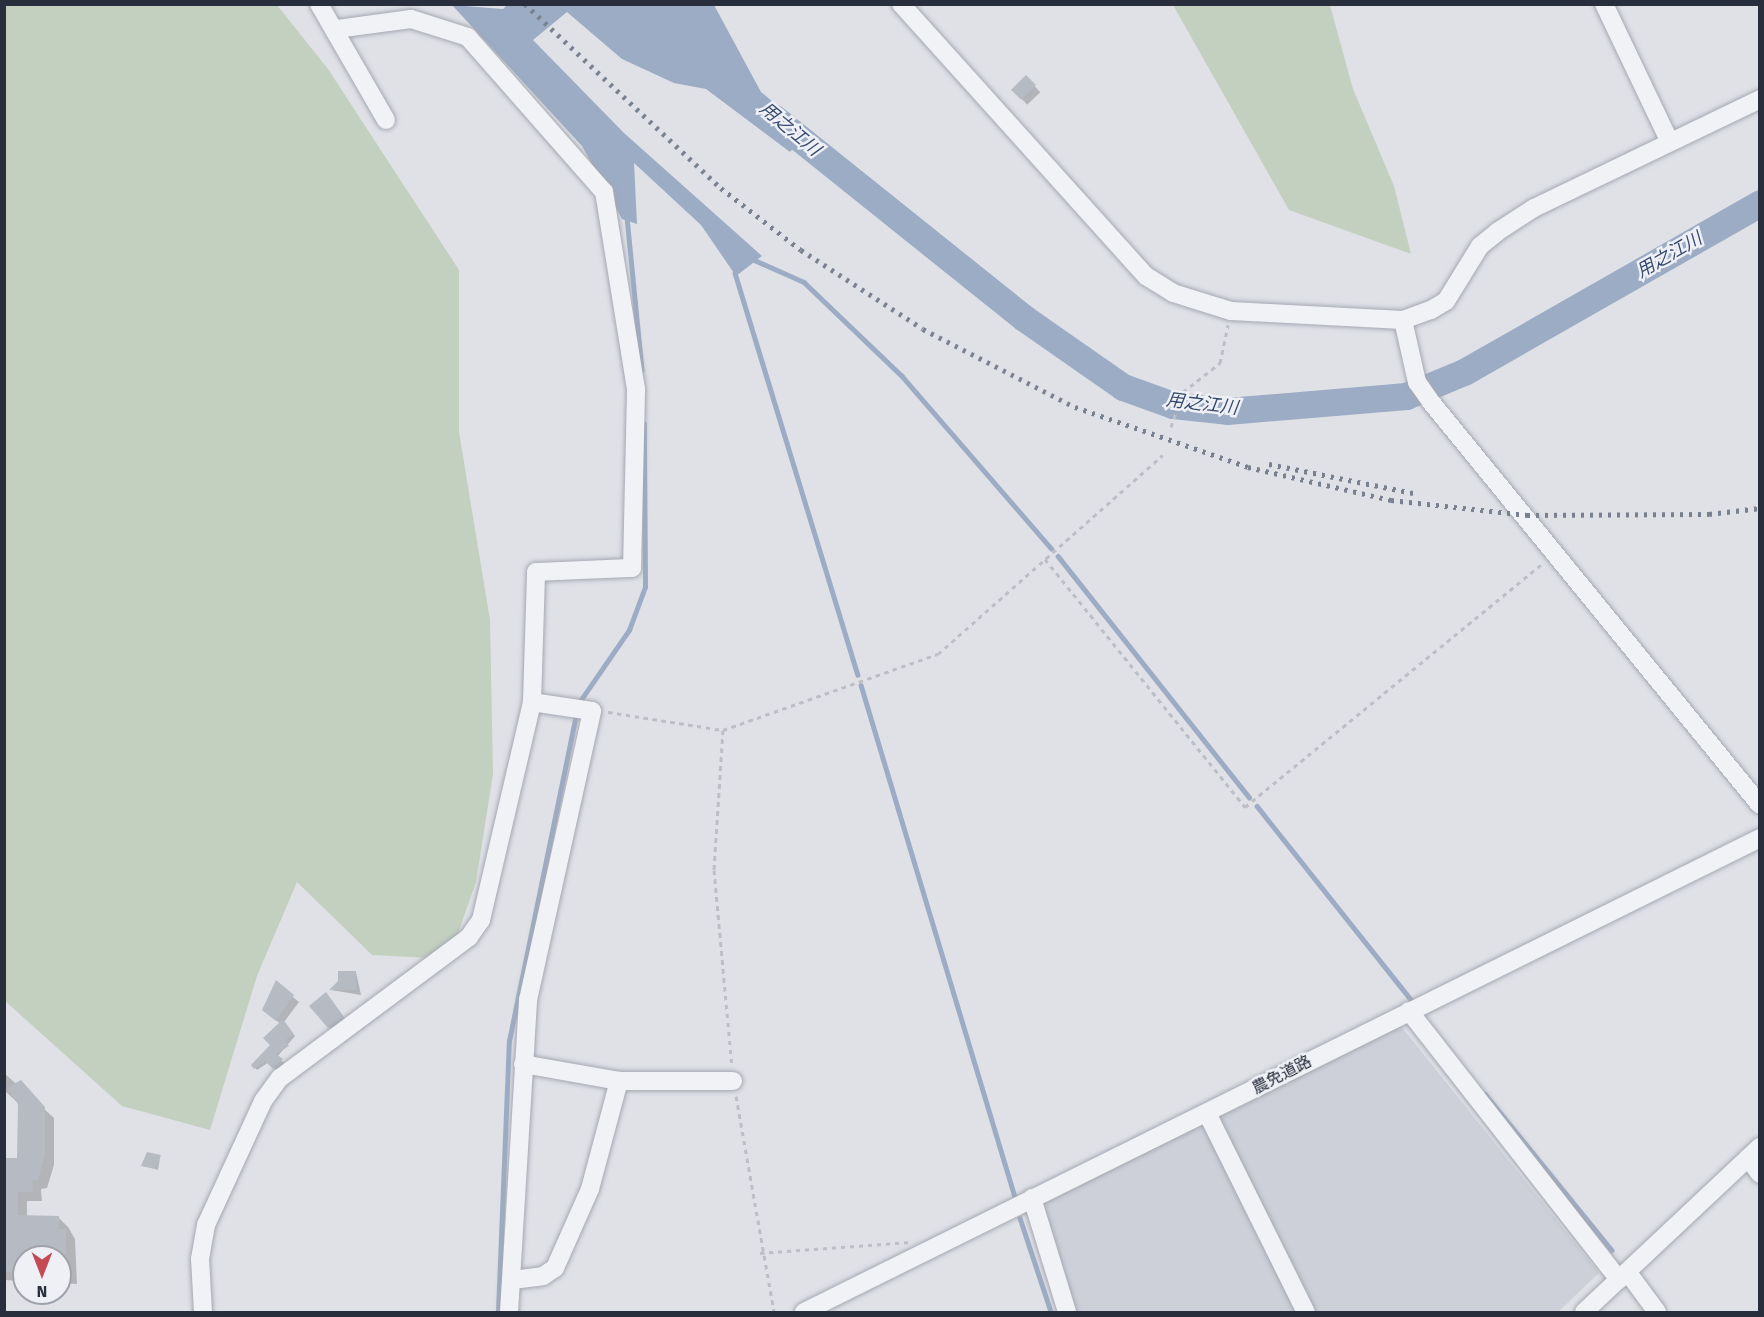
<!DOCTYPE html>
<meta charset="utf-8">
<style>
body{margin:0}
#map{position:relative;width:1764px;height:1317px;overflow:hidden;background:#dfe1e7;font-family:"Fira Sans","Noto Sans JP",sans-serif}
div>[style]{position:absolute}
.built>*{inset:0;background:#cdd0d9}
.green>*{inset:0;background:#c3d0c0}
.water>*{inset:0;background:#9cacc5}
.shadow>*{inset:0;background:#0003;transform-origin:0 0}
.stream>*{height:4.5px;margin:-2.25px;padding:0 2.25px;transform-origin:2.25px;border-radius:2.25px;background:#9cacc5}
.river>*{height:27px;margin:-13.5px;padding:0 13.5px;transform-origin:13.5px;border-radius:13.5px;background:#9cacc5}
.building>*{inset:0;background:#b6bac3;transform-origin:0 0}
.path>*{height:3px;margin-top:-1.5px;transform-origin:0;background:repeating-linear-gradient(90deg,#bdbfc6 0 4.5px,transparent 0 9px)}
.roads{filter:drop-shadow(0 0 2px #a5a8b1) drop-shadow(0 0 2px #a5a8b1)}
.minor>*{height:18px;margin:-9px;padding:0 9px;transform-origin:9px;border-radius:9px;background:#f1f2f6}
.rail>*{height:4.5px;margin-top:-2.25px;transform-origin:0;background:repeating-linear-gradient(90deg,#79808f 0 3px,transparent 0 9px)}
span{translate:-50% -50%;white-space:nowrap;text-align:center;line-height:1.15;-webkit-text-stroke:5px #eef0f5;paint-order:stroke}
.street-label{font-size:16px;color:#292e3d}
.water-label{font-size:18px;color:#364a6e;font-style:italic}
.frame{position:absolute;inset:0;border:6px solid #292e3d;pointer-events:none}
.north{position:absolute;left:12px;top:1245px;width:60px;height:60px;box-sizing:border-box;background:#eef0f5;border:2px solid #9fa2ab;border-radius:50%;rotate:180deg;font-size:16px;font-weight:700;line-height:24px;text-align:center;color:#292e3d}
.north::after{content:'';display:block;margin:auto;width:21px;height:27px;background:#c44b53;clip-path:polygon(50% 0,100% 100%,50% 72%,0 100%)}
</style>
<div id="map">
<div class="built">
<i style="clip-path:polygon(1400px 1025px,1599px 1273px,1558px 1312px,1077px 1312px,1043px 1202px)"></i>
</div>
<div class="green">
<i style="clip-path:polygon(5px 5px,277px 5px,328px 69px,459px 270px,459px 432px,490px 620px,493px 774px,476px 882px,449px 959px,372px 955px,297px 882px,257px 976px,210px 1130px,122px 1106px,5px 1001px)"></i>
<i style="clip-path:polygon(1173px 5px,1330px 5px,1353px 89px,1394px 186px,1411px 254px,1289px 210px)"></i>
</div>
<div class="water">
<i style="clip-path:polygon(508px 4px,714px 5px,761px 92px,808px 131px,790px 152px,706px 89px,674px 83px,622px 59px,567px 12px,533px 40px,624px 133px,762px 256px,736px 276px,701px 225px,634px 163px,637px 224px,622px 219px,582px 146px,452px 5px,503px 9px)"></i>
</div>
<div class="shadow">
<i style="left:1026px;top:77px;width:21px;height:18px;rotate:47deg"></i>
<i style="clip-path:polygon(356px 972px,361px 995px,331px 990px)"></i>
<i style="clip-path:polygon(276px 983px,299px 1002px,284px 1022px,295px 1036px,277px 1057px,284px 1063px,276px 1070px,269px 1062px,257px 1070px,253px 1065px,272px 1045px,281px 1024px,269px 1015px)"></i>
<i style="clip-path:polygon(331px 1000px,348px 1023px,334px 1033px,329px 1027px)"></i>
<i style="clip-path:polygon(4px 1073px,54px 1118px,54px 1165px,47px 1188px,41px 1189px,42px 1201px,27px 1201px,27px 1217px,59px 1218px,68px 1227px,75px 1239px,77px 1284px,60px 1283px,60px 1257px,24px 1257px,24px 1281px,4px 1280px,4px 1216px,18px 1159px,19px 1104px,4px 1090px)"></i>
<i style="clip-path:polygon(160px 1157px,158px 1170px,143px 1165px)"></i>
</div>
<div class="stream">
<i style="left:627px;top:217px;width:154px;rotate:84.4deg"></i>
<i style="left:752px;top:259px;width:57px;rotate:23.9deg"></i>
<i style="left:804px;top:282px;width:136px;rotate:43.8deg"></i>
<i style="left:902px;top:376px;width:228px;rotate:49.1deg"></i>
<i style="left:735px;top:273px;width:420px;rotate:73deg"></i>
<i style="left:1058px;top:556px;width:308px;rotate:51.6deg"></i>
<i style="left:861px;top:685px;width:535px;rotate:73.26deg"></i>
<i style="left:578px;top:704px;width:90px;rotate:-55.4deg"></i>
<i style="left:629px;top:630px;width:46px;rotate:-69.6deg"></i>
<i style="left:645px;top:587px;width:163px;rotate:-90.4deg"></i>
<i style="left:1257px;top:806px;width:249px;rotate:51.5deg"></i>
<i style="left:1485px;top:1094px;width:201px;rotate:50.9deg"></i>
<i style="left:1020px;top:1218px;width:99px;rotate:71.7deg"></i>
<i style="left:498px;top:1312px;width:271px;rotate:-87.7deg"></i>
<i style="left:509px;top:1041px;width:333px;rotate:-78.4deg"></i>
</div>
<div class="river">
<i style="left:773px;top:117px;width:322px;rotate:38.7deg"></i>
<i style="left:1024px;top:318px;width:121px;rotate:34.9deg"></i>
<i style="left:1123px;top:387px;width:53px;rotate:19.8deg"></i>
<i style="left:1173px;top:405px;width:54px;rotate:6.3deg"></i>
<i style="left:1227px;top:411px;width:180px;rotate:-4.8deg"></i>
<i style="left:1406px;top:396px;width:63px;rotate:-22.5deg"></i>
<i style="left:1464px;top:372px;width:341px;rotate:-29.7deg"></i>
</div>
<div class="building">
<i style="left:1026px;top:75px;width:14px;height:21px;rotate:45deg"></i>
<i style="clip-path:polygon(338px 971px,356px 971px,356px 990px,329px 990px,338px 981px)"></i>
<i style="clip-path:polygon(276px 980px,294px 995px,276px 1021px,262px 1010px)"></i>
<i style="clip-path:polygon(326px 992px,344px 1017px,328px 1028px,309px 1006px)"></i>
<i style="clip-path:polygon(283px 1019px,293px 1033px,285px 1041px,289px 1046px,276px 1054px,283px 1059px,273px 1069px,265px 1061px,254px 1069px,251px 1065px,270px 1045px,263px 1038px)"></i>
<i style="clip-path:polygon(21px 1080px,45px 1107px,45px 1155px,38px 1180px,32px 1180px,33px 1192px,18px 1192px,18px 1215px,59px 1216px,59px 1229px,66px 1229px,66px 1257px,24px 1257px,24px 1273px,4px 1272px,4px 1158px,17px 1158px,18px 1104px,7px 1088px)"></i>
<i style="clip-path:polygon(147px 1152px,161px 1155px,155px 1169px,141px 1166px)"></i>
</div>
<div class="path">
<i style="left:1171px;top:427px;width:37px;rotate:-71deg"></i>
<i style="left:1183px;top:392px;width:47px;rotate:-38.1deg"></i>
<i style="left:1220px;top:363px;width:39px;rotate:-78deg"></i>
<i style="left:1045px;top:559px;width:319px;rotate:51.1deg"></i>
<i style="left:1245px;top:807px;width:387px;rotate:-39.3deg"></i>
<i style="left:608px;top:712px;width:116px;rotate:8.9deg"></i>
<i style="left:723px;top:730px;width:228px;rotate:-19.5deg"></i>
<i style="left:938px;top:654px;width:300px;rotate:-41.5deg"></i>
<i style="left:723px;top:730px;width:140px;rotate:93.7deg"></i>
<i style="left:714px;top:870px;width:197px;rotate:84.8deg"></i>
<i style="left:736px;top:1096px;width:219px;rotate:80deg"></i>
<i style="left:760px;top:1253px;width:151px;rotate:-4.2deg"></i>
</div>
<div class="roads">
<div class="minor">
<i style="left:319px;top:4px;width:134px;rotate:60deg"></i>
<i style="left:901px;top:4px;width:366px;rotate:48deg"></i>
<i style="left:1146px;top:276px;width:32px;rotate:32deg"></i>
<i style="left:1173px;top:293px;width:61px;rotate:17.2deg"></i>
<i style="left:1231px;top:311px;width:172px;rotate:3deg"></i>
<i style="left:1403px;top:320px;width:30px;rotate:-20deg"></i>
<i style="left:1431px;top:310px;width:17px;rotate:-31deg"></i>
<i style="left:1446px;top:301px;width:65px;rotate:-58.3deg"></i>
<i style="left:1480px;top:246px;width:22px;rotate:-39deg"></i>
<i style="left:1497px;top:232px;width:44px;rotate:-33deg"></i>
<i style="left:1534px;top:208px;width:251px;rotate:-25.7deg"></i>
<i style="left:1604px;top:4px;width:151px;rotate:64.5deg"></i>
<i style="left:1403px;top:320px;width:64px;rotate:77.3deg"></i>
<i style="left:1417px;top:382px;width:24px;rotate:55deg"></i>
<i style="left:1431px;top:402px;width:520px;rotate:50.77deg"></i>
<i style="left:1409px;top:1011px;width:341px;rotate:52deg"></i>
<i style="left:523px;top:1064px;width:97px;rotate:10deg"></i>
<i style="left:619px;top:1081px;width:114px"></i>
<i style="left:1207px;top:1113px;width:222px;rotate:63.6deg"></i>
<i style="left:1748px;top:1158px;width:20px;rotate:53deg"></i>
<i style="left:1032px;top:1198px;width:119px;rotate:72.9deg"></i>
<i style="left:1629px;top:1274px;width:47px;rotate:53.6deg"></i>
<i style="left:512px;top:1280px;width:31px;rotate:-7deg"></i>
<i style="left:543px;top:1276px;width:14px;rotate:-34deg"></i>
<i style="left:555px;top:1268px;width:86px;rotate:-66.1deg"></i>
<i style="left:590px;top:1189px;width:112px;rotate:-75deg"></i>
<i style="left:203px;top:1312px;width:53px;rotate:-93.2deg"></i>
<i style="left:200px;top:1259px;width:35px;rotate:-80deg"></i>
<i style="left:206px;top:1225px;width:136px;rotate:-65.3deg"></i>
<i style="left:263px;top:1101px;width:29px;rotate:-54deg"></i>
<i style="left:280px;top:1078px;width:236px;rotate:-36.7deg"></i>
<i style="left:469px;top:937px;width:21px;rotate:-55deg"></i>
<i style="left:481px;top:920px;width:224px;rotate:-76.8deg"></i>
<i style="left:532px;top:702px;width:130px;rotate:-88.2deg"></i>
<i style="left:536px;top:572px;width:96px;rotate:-2.4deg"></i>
<i style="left:632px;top:568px;width:179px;rotate:-88.7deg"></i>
<i style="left:636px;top:389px;width:200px;rotate:-99.2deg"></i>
<i style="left:604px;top:192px;width:206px;rotate:-131.3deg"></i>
<i style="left:468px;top:37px;width:60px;rotate:-162.5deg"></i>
<i style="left:411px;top:19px;width:76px;rotate:172.4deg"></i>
<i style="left:509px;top:1312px;width:313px;rotate:-86.5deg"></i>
<i style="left:528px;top:1000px;width:296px;rotate:-77.5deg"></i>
<i style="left:592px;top:711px;width:61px;rotate:-171.5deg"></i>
<i style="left:804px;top:1312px;width:1067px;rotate:-26.37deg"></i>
<i style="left:1584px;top:1312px;width:241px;rotate:-43.2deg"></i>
</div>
</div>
<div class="rail">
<i style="left:525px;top:4px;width:269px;rotate:43.2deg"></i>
<i style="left:721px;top:188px;width:101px;rotate:37.8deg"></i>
<i style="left:801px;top:250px;width:145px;rotate:32.9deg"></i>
<i style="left:923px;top:329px;width:171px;rotate:27.2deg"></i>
<i style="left:1075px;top:407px;width:183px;rotate:19.1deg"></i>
<i style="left:1248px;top:467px;width:147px;rotate:13deg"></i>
<i style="left:1391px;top:500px;width:137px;rotate:6.3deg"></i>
<i style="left:1527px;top:515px;width:182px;rotate:-0.3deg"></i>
<i style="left:1709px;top:514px;width:51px;rotate:-6.7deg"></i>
<i style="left:1269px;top:464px;width:147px;rotate:11.4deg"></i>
</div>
<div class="street-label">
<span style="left:1282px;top:1075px;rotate:-27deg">農免道路</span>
</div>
<div class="water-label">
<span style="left:790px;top:129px;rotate:40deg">用之江川</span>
<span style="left:1669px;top:255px;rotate:-30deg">用之江川</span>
<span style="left:1202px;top:404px;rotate:7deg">用之江川</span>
</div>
<div class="frame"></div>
<div class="north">N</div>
</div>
